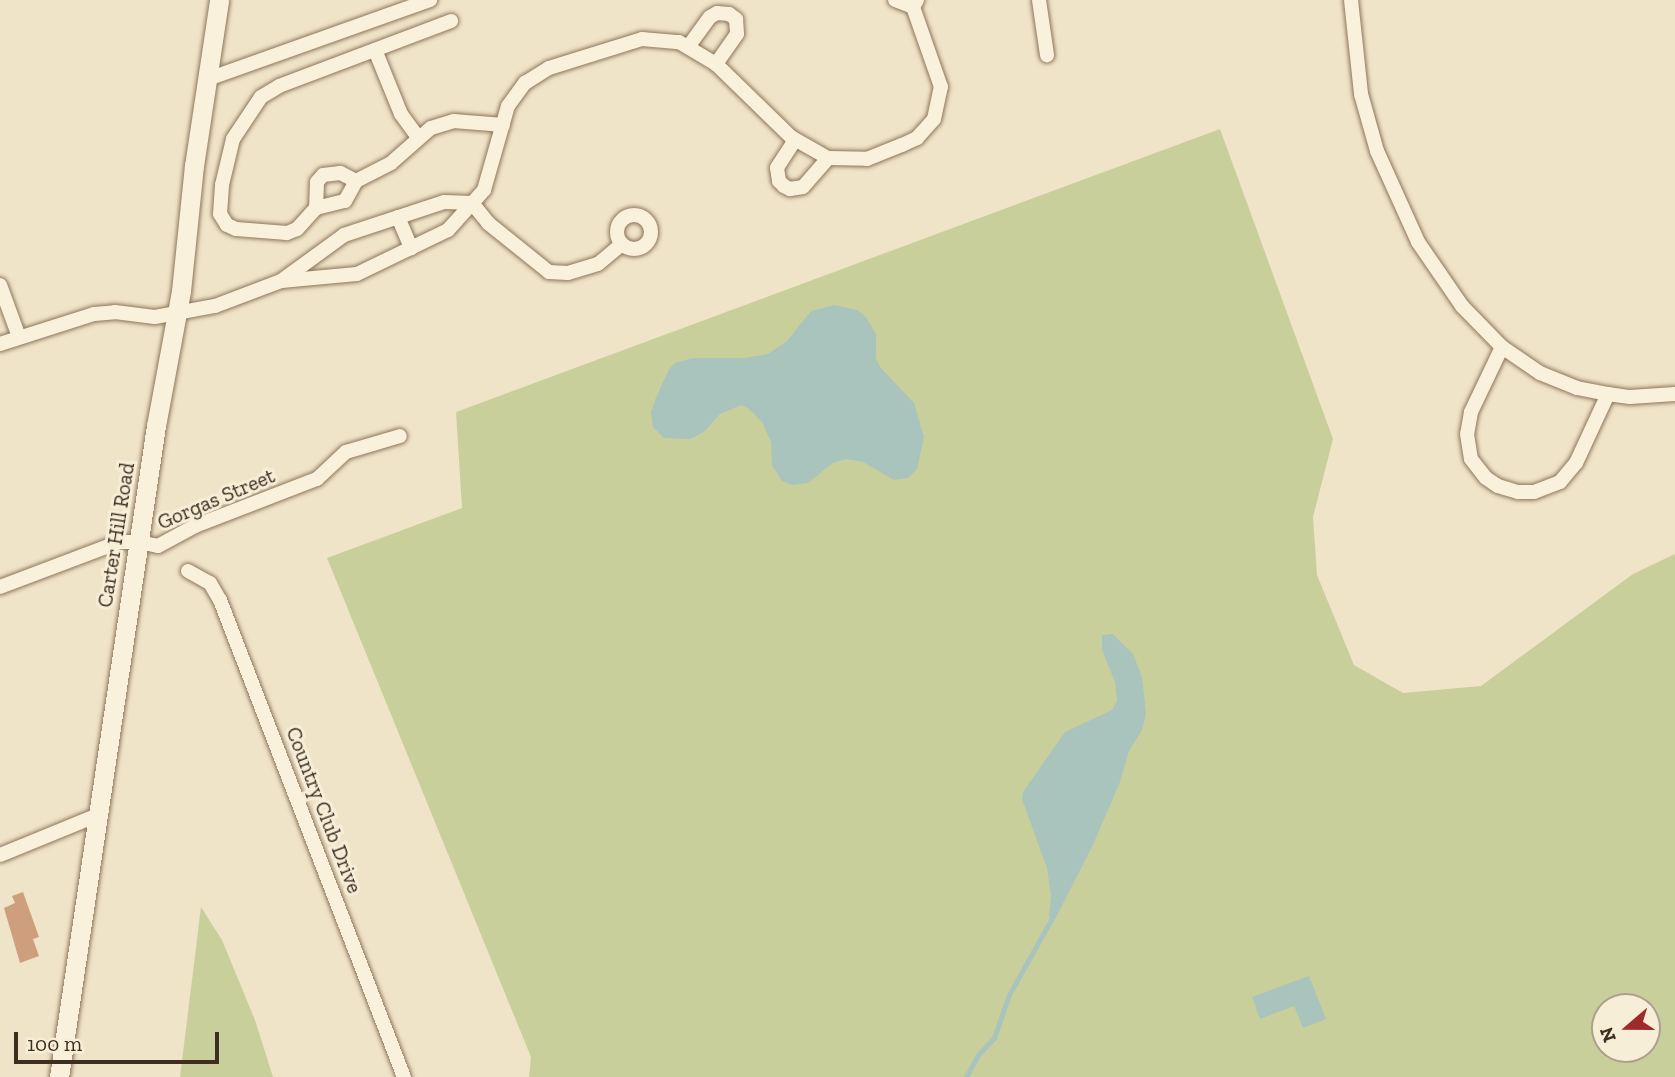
<!DOCTYPE html>
<style>
body{margin:0}
#map{position:relative;width:1675px;height:1077px;overflow:hidden;background:#f0e4c8;font-family:"Zilla Slab",serif}
div>[style]{position:absolute}
.green>*{inset:0;background:#c9cf9b}
.water>*{inset:0;background:#a9c4bc}
.stream>*{height:4.5px;margin:-2.25px;padding:0 2.25px;transform-origin:2.25px;border-radius:2.25px;background:#a9c4bc}
.building>*{inset:0;background:#cf9f7d}
.roads{filter:drop-shadow(0 0 2px #8d765c) drop-shadow(0 0 2px #8d765c)}
.street>*{height:14px;margin:-7px;padding:0 7px;transform-origin:7px;border-radius:7px;background:#faf1dc}
.street>.ring{margin:-7px;padding:0;box-sizing:content-box;background:none;border:14px solid #faf1dc;border-radius:50%}
.secondary>*{height:19px;margin:-9.5px;padding:0 9.5px;transform-origin:9.5px;border-radius:9.5px;background:#faf1dc}
span{translate:-50% -50%;white-space:nowrap;text-align:center;line-height:1.15;-webkit-text-stroke:6px #f7eed8;paint-order:stroke}
.street-label{font-size:21px;color:#3d2e20}
.north{position:absolute;left:1591px;top:993px;width:70px;height:70px;box-sizing:border-box;background:#f7eed8;border:2px solid #ada18e;border-radius:50%;rotate:250deg;font-size:19px;font-weight:700;line-height:28px;text-align:center;color:#3d2e20}
.north::after{content:'';display:block;margin:auto;width:24px;height:32px;background:#9e2a2b;clip-path:polygon(50% 0,100% 100%,50% 72%,0 100%)}
.scale{position:absolute;left:14px;top:1032px;width:205px;height:32px;box-sizing:border-box;border:4px solid #3d2e20;border-top:0;padding-left:9px;font-size:21px;line-height:24px;white-space:nowrap;color:#3d2e20;-webkit-text-stroke:5px #f7eed8;paint-order:stroke}
</style>
<div id="map">
<div class="green">
<i style="clip-path:polygon(evenodd,1220px 129px,1333px 439px,1313px 517px,1317px 575px,1354px 665px,1403px 693px,1481px 686px,1633px 574px,1675px 554px,1675px 1077px,529px 1077px,531px 1057px,327px 558px,462px 508px,456px 412px,1220px 129px,1605px 1007px,1647px 1007px,1647px 1049px,1605px 1049px,1605px 1007px)"></i>
<i style="clip-path:polygon(201px 907px,222px 940px,255px 1020px,273px 1077px,180px 1077px)"></i>
</div>
<div class="water">
<i style="clip-path:polygon(834px 305px,857px 310px,866px 317px,876px 334px,876px 358px,880px 367px,914px 403px,924px 437px,917px 469px,908px 478px,894px 480px,863px 462px,846px 459px,833px 463px,808px 483px,792px 485px,782px 481px,772px 465px,771px 442px,762px 422px,748px 408px,741px 405px,720px 414px,704px 432px,690px 439px,664px 438px,653px 427px,651px 412px,655px 400px,669px 369px,675px 363px,693px 358px,745px 358px,768px 354px,787px 341px,811px 311px)"></i>
<i style="clip-path:polygon(1113px 634px,1133px 654px,1142px 677px,1146px 714px,1142px 730px,1129px 751px,1120px 782px,1092px 847px,1055px 919px,1049px 917px,1051px 896px,1047px 868px,1022px 799px,1023px 792px,1065px 732px,1112px 710px,1117px 701px,1115px 682px,1102px 650px,1102px 635px)"></i>
<i style="clip-path:polygon(1309px 976px,1326px 1019px,1303px 1028px,1294px 1006px,1260px 1019px,1252px 997px)"></i>
</div>
<div class="stream">
<i style="left:966px;top:1077px;width:25px;rotate:-61deg"></i>
<i style="left:978px;top:1055px;width:23px;rotate:-47deg"></i>
<i style="left:994px;top:1038px;width:46px;rotate:-70.8deg"></i>
<i style="left:1009px;top:995px;width:88px;rotate:-60.8deg"></i>
</div>
<div class="building">
<i style="clip-path:polygon(23px 892px,39px 937px,33px 939px,39px 956px,20px 963px,4px 908px,15px 903px,12px 896px)"></i>
</div>
<div class="roads">
<div class="street">
<i style="left:895px;top:0;width:19px;rotate:21deg"></i>
<i style="left:913px;top:7px;width:8px;rotate:-60deg"></i>
<i style="left:1039px;top:0;width:56px;rotate:81.7deg"></i>
<i style="left:1351px;top:0;width:95px;rotate:83.9deg"></i>
<i style="left:1361px;top:94px;width:59px;rotate:74.3deg"></i>
<i style="left:1377px;top:151px;width:100px;rotate:65.7deg"></i>
<i style="left:1418px;top:242px;width:78px;rotate:55.5deg"></i>
<i style="left:1462px;top:306px;width:57px;rotate:45.7deg"></i>
<i style="left:1502px;top:347px;width:46px;rotate:34.4deg"></i>
<i style="left:1540px;top:373px;width:40px;rotate:22deg"></i>
<i style="left:1577px;top:388px;width:32px;rotate:11deg"></i>
<i style="left:1608px;top:394px;width:22px;rotate:8deg"></i>
<i style="left:1630px;top:397px;width:45px;rotate:-3.8deg"></i>
<i style="left:688px;top:47px;width:37px;rotate:-54deg"></i>
<i style="left:710px;top:17px;width:8px;rotate:-30deg"></i>
<i style="left:717px;top:13px;width:12px;rotate:5deg"></i>
<i style="left:729px;top:14px;width:9px;rotate:36deg"></i>
<i style="left:736px;top:19px;width:15px;rotate:86deg"></i>
<i style="left:737px;top:34px;width:37px;rotate:125deg"></i>
<i style="left:375px;top:50px;width:69px;rotate:67.9deg"></i>
<i style="left:401px;top:114px;width:29px;rotate:54deg"></i>
<i style="left:208px;top:79px;width:236px;rotate:-19.6deg"></i>
<i style="left:795px;top:140px;width:33px;rotate:123deg"></i>
<i style="left:777px;top:168px;width:13px;rotate:81deg"></i>
<i style="left:779px;top:181px;width:7px;rotate:45deg"></i>
<i style="left:784px;top:186px;width:7px;rotate:27deg"></i>
<i style="left:790px;top:189px;width:13px;rotate:-9deg"></i>
<i style="left:803px;top:187px;width:38px;rotate:-49deg"></i>
<i style="left:356px;top:181px;width:18px;rotate:-153deg"></i>
<i style="left:340px;top:173px;width:17px;rotate:173deg"></i>
<i style="left:323px;top:175px;width:9px;rotate:131deg"></i>
<i style="left:317px;top:182px;width:26px;rotate:92deg"></i>
<i style="left:316px;top:208px;width:28px;rotate:132deg"></i>
<i style="left:297px;top:229px;width:11px;rotate:158deg"></i>
<i style="left:287px;top:233px;width:51px;rotate:-175.5deg"></i>
<i style="left:236px;top:229px;width:10px;rotate:-156deg"></i>
<i style="left:227px;top:225px;width:13px;rotate:-122deg"></i>
<i style="left:220px;top:214px;width:29px;rotate:-86deg"></i>
<i style="left:222px;top:185px;width:47px;rotate:-76.6deg"></i>
<i style="left:233px;top:139px;width:50px;rotate:-56.3deg"></i>
<i style="left:261px;top:97px;width:21px;rotate:-31deg"></i>
<i style="left:279px;top:86px;width:184px;rotate:-20.7deg"></i>
<i style="left:316px;top:208px;width:30px;rotate:-14deg"></i>
<i style="left:345px;top:201px;width:23px;rotate:-61deg"></i>
<i style="left:356px;top:181px;width:39px;rotate:-27deg"></i>
<i style="left:391px;top:163px;width:53px;rotate:-41.2deg"></i>
<i style="left:431px;top:128px;width:24px;rotate:-17deg"></i>
<i style="left:454px;top:121px;width:49px;rotate:4.7deg"></i>
<i class="ring" style="left:617px;top:215px;width:20px;height:20px"></i>
<i style="left:398px;top:217px;width:34px;rotate:67deg"></i>
<i style="left:281px;top:281px;width:76px;rotate:-5.3deg"></i>
<i style="left:357px;top:274px;width:101px;rotate:-25.8deg"></i>
<i style="left:448px;top:230px;width:54px;rotate:-48deg"></i>
<i style="left:484px;top:190px;width:87px;rotate:-74.1deg"></i>
<i style="left:508px;top:106px;width:29px;rotate:-54deg"></i>
<i style="left:525px;top:83px;width:28px;rotate:-32deg"></i>
<i style="left:549px;top:68px;width:97px;rotate:-17.3deg"></i>
<i style="left:642px;top:39px;width:37px;rotate:5deg"></i>
<i style="left:679px;top:42px;width:43px;rotate:30.7deg"></i>
<i style="left:716px;top:64px;width:105px;rotate:44.2deg"></i>
<i style="left:791px;top:137px;width:43px;rotate:29.6deg"></i>
<i style="left:828px;top:158px;width:39px;rotate:1deg"></i>
<i style="left:867px;top:159px;width:38px;rotate:-22deg"></i>
<i style="left:902px;top:145px;width:17px;rotate:-25deg"></i>
<i style="left:917px;top:138px;width:25px;rotate:-48deg"></i>
<i style="left:934px;top:119px;width:33px;rotate:-78deg"></i>
<i style="left:941px;top:87px;width:85px;rotate:-109.3deg"></i>
<i style="left:0;top:285px;width:55px;rotate:69.9deg"></i>
<i style="left:0;top:344px;width:99px;rotate:-17.7deg"></i>
<i style="left:94px;top:314px;width:21px;rotate:-5deg"></i>
<i style="left:115px;top:312px;width:40px;rotate:7.1deg"></i>
<i style="left:155px;top:317px;width:61px;rotate:-10.4deg"></i>
<i style="left:215px;top:306px;width:71px;rotate:-20.7deg"></i>
<i style="left:281px;top:281px;width:78px;rotate:-36.1deg"></i>
<i style="left:344px;top:235px;width:105px;rotate:-18.3deg"></i>
<i style="left:444px;top:202px;width:28px;rotate:2deg"></i>
<i style="left:472px;top:203px;width:26px;rotate:51deg"></i>
<i style="left:488px;top:223px;width:78px;rotate:38.8deg"></i>
<i style="left:549px;top:272px;width:19px;rotate:3deg"></i>
<i style="left:568px;top:273px;width:31px;rotate:-17deg"></i>
<i style="left:598px;top:264px;width:31px;rotate:-40deg"></i>
<i style="left:1502px;top:347px;width:72px;rotate:115.5deg"></i>
<i style="left:1471px;top:412px;width:22px;rotate:100deg"></i>
<i style="left:1467px;top:434px;width:25px;rotate:81deg"></i>
<i style="left:1471px;top:459px;width:24px;rotate:52deg"></i>
<i style="left:1486px;top:478px;width:14px;rotate:34deg"></i>
<i style="left:1498px;top:486px;width:21px;rotate:17deg"></i>
<i style="left:1518px;top:492px;width:16px"></i>
<i style="left:1534px;top:492px;width:28px;rotate:-21deg"></i>
<i style="left:1560px;top:482px;width:25px;rotate:-50deg"></i>
<i style="left:1576px;top:463px;width:76px;rotate:-65.1deg"></i>
<i style="left:188px;top:571px;width:25px;rotate:29deg"></i>
<i style="left:210px;top:583px;width:20px;rotate:60deg"></i>
<i style="left:220px;top:600px;width:511px;rotate:68.91deg"></i>
<i style="left:0;top:587px;width:127px;rotate:-20.7deg"></i>
<i style="left:119px;top:542px;width:20px"></i>
<i style="left:139px;top:542px;width:19px;rotate:12deg"></i>
<i style="left:158px;top:546px;width:42px;rotate:-28.4deg"></i>
<i style="left:195px;top:526px;width:131px;rotate:-21.1deg"></i>
<i style="left:317px;top:479px;width:40px;rotate:-43deg"></i>
<i style="left:346px;top:452px;width:56px;rotate:-16.5deg"></i>
<i style="left:0;top:855px;width:106px;rotate:-22.2deg"></i>
</div>
<div class="secondary">
<i style="left:59px;top:1077px;width:658px;rotate:-81.53deg"></i>
<i style="left:156px;top:426px;width:137px;rotate:-79.5deg"></i>
<i style="left:181px;top:291px;width:126px;rotate:-84.1deg"></i>
<i style="left:194px;top:166px;width:168px;rotate:-81.4deg"></i>
</div>
</div>
<div class="street-label">
<span style="left:216px;top:499px;rotate:-23deg">Gorgas Street</span>
<span style="left:116px;top:535px;rotate:-81deg">Carter Hill Road</span>
<span style="left:324px;top:810px;rotate:69deg">Country Club Drive</span>
</div>
<div class="north">N</div>
<div class="scale">100 m</div>
</div>
